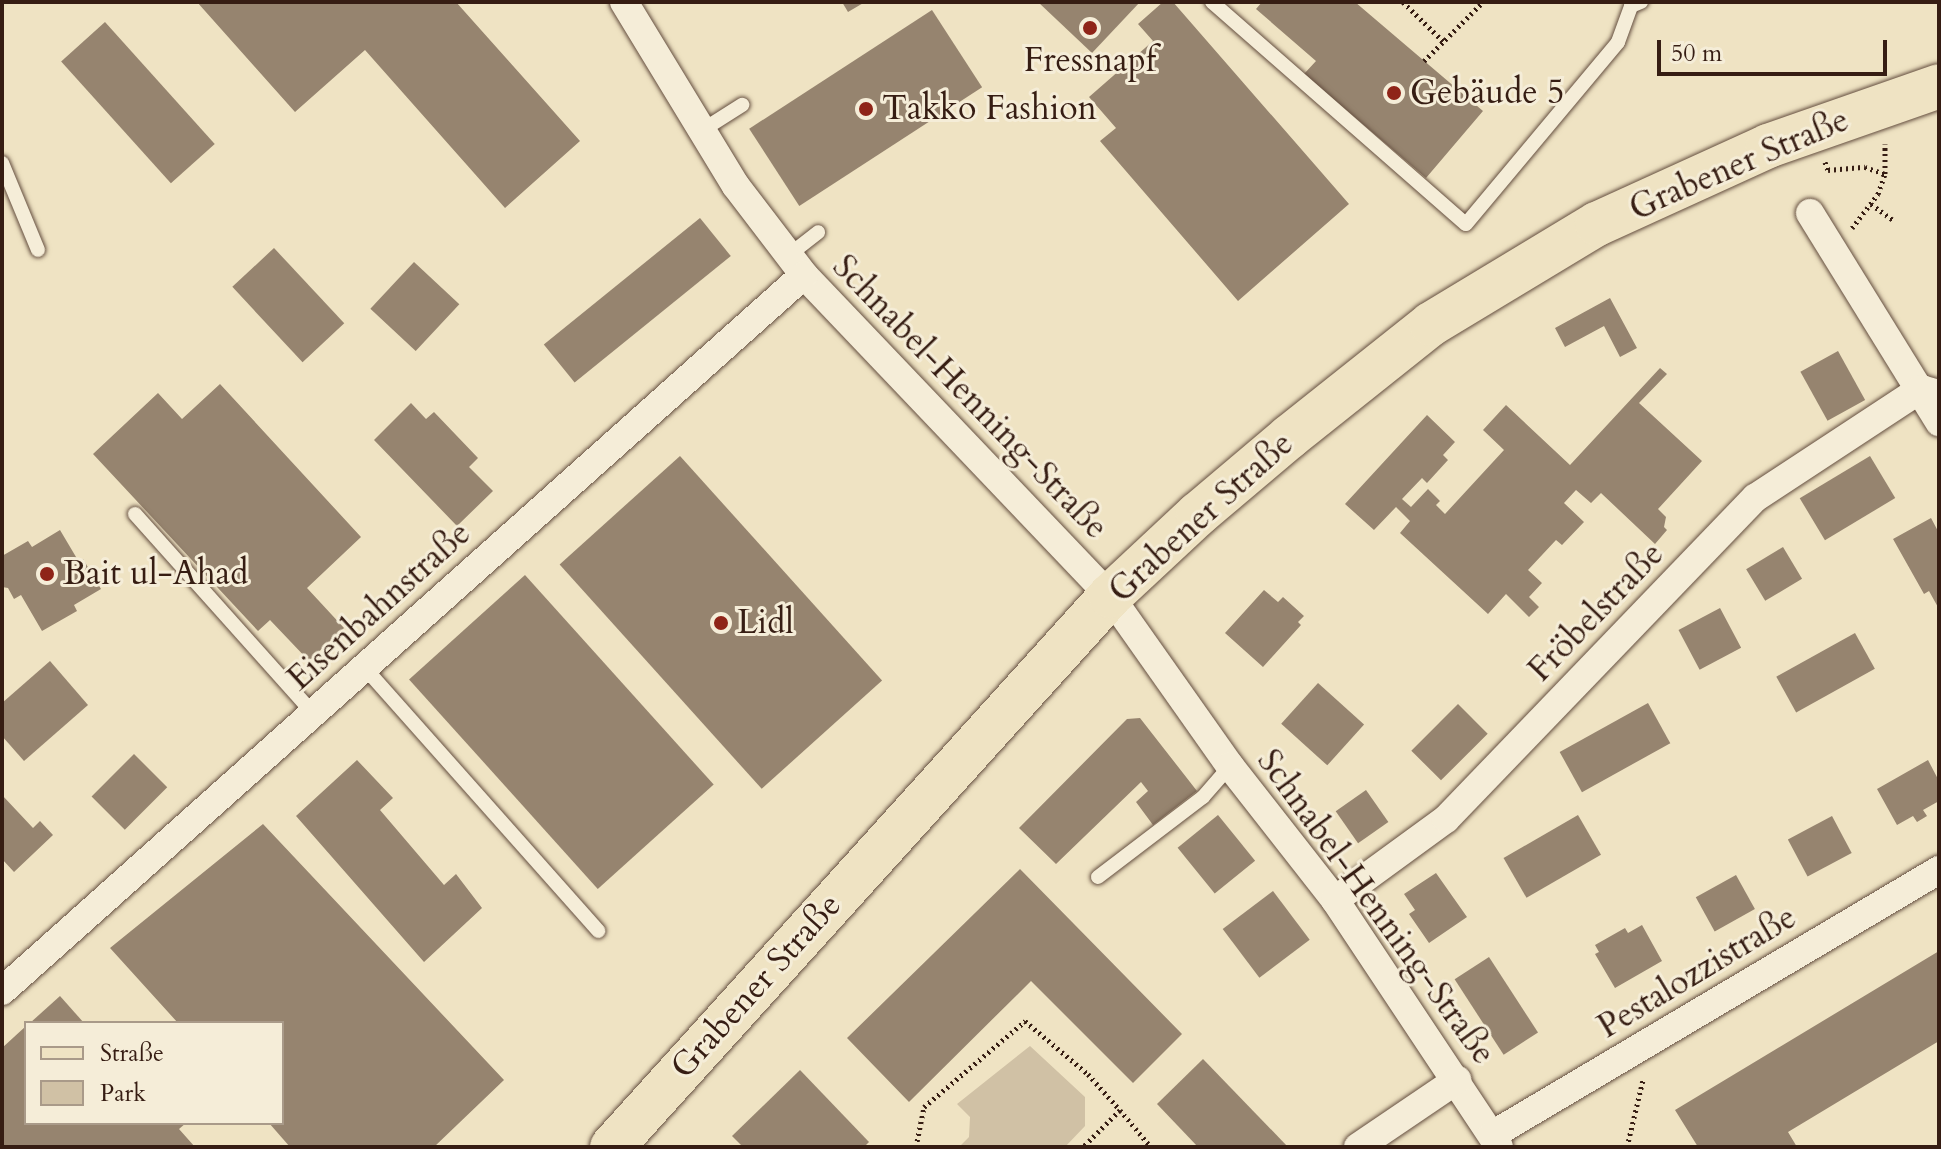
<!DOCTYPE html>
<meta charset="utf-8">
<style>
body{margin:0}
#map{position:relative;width:1941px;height:1149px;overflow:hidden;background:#efe3c3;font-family:Cardo,serif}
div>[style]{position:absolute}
.green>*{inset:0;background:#d0c1a5}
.building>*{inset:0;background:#96846f;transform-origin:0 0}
.path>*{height:5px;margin-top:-2.5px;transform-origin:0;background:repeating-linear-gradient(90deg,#361d13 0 2px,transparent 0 6px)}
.roads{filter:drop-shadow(0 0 2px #644e3f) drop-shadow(0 0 2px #644e3f)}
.lane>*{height:14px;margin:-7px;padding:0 7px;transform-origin:7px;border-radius:7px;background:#f5edd8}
.street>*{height:28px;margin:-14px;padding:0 14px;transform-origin:14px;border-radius:14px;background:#f5edd8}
.primary>*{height:44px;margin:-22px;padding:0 22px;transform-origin:22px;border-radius:22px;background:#efe3c3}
.dots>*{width:22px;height:22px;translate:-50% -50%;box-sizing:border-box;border:4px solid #f5edd8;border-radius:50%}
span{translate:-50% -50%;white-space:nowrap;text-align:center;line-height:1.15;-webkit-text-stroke:6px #f5edd8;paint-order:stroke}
.poi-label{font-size:34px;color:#361d13}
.left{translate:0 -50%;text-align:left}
.street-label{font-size:34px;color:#361d13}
.frame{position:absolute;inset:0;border:4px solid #361d13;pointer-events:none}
.legend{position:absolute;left:24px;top:1021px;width:260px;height:104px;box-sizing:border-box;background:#f5edd8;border:2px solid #a99a89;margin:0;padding:10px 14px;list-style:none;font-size:24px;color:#361d13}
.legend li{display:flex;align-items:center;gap:16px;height:40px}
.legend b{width:40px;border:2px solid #a99a89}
.scale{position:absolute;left:1657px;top:40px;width:230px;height:36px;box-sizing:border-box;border:4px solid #361d13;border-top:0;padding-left:10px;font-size:24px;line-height:28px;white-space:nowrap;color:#361d13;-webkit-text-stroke:6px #f5edd8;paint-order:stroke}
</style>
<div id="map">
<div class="green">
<i style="clip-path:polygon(1030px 1046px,1085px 1097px,1085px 1126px,1065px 1147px,959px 1147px,969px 1137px,970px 1117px,957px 1104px)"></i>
</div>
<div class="building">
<i style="clip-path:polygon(197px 2px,456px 2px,580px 141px,505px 208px,365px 50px,295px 112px)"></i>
<i style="clip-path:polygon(842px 2px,865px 2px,848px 12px)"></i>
<i style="clip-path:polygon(1038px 2px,1140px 2px,1092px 53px)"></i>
<i style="clip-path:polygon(1163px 2px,1173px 2px,1349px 204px,1238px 301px,1100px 141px,1116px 128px,1089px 97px,1153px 41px,1138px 24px)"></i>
<i style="clip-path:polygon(1262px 2px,1355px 2px,1483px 111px,1426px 178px,1304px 74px,1316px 61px,1256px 9px)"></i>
<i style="left:932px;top:10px;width:92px;height:218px;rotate:57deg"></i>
<i style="left:105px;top:22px;width:164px;height:59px;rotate:48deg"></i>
<i style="left:700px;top:218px;width:49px;height:201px;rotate:51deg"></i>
<i style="left:274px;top:248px;width:103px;height:57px;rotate:47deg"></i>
<i style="left:414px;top:262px;width:62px;height:64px;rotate:43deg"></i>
<i style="clip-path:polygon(1610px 298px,1637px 348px,1620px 357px,1604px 326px,1565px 347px,1555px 328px)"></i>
<i style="left:1838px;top:351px;width:56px;height:43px;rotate:61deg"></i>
<i style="clip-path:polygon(1660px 368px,1667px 374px,1639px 403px,1702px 461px,1658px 509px,1666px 517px,1664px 527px,1667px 530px,1655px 544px,1601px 493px,1591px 503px,1576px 490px,1564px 503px,1584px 522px,1562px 545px,1556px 540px,1528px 570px,1542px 583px,1529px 597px,1539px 607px,1529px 617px,1506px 594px,1488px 614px,1400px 533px,1410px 521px,1396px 507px,1374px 530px,1345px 504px,1427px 415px,1455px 442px,1443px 455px,1448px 460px,1427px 483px,1422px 478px,1402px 499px,1411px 507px,1428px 489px,1440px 501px,1436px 505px,1445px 514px,1504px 450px,1483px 430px,1506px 405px,1570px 465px)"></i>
<i style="clip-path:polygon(220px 384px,361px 537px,307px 588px,344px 628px,309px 661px,270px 620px,258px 631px,93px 454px,158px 393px,182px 419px)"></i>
<i style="clip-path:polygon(411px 403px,426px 419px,434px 412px,478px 458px,469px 467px,493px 491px,457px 526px,374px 440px)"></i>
<i style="left:680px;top:456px;width:302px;height:162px;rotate:48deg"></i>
<i style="left:1870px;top:456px;width:49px;height:82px;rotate:59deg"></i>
<i style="clip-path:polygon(1931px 518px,1939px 533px,1939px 609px,1929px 591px,1924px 594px,1893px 539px)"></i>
<i style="clip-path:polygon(60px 530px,79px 562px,83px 559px,101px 589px,74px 605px,77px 611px,42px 631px,21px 595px,14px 599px,8px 588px,2px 587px,2px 556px,28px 541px,32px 547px)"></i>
<i style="left:1783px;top:547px;width:37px;height:43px;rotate:59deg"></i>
<i style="left:525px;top:575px;width:282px;height:156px;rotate:48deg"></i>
<i style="clip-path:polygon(1264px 590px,1278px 602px,1283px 597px,1304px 616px,1298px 622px,1301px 625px,1263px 667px,1225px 633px)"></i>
<i style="left:1720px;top:608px;width:45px;height:47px;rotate:62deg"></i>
<i style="left:1855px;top:633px;width:41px;height:90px;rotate:61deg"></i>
<i style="clip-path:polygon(50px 661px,88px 705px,24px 761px,2px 736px,2px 703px)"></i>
<i style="left:1318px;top:683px;width:62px;height:55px;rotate:42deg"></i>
<i style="left:1648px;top:703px;width:46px;height:101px;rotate:61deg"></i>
<i style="left:1458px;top:704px;width:42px;height:66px;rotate:45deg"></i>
<i style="clip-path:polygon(1140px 718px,1197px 791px,1153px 825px,1136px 802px,1148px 791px,1141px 782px,1056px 864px,1019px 828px,1127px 719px)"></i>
<i style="left:134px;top:754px;width:47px;height:60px;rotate:45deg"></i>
<i style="clip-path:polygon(357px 760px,393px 798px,380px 810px,444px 885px,456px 874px,482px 908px,424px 962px,296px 816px)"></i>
<i style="clip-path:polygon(1928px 760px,1939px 781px,1939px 801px,1923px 810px,1927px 816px,1917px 822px,1913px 816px,1897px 825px,1877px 789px)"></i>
<i style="left:1366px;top:790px;width:39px;height:37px;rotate:55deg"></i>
<i style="clip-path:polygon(2px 795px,33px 828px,40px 821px,53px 835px,14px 872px,2px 859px)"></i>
<i style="left:1218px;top:815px;width:59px;height:52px;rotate:51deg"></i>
<i style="left:1578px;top:815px;width:46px;height:86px;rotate:60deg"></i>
<i style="left:1832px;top:816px;width:42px;height:50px;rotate:62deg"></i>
<i style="clip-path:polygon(263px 824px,504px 1080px,434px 1147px,290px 1147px,269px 1123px,282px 1123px,282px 1023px,178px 1023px,110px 948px)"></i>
<i style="clip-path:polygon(1020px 869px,1182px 1034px,1133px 1083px,1031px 981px,909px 1102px,847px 1038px)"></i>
<i style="clip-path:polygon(1436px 873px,1467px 917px,1429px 943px,1409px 914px,1415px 910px,1404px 894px)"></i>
<i style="left:1736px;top:875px;width:39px;height:46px;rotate:61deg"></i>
<i style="left:1273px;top:891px;width:61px;height:63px;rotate:53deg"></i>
<i style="clip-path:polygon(1642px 925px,1662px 961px,1615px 988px,1595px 954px,1599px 952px,1595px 945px,1625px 928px,1628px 933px)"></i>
<i style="clip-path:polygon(1939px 951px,1939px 1041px,1788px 1132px,1797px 1147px,1698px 1147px,1675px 1110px)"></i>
<i style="left:1489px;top:957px;width:90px;height:41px;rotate:57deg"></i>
<i style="clip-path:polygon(60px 996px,84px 1023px,30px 1023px)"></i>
<i style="clip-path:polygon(26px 1026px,26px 1123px,186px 1123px,179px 1129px,195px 1147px,2px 1147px,2px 1048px)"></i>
<i style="clip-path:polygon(1203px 1059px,1288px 1147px,1198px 1147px,1157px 1104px)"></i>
<i style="clip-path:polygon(800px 1070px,869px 1142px,864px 1147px,743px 1147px,732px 1136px)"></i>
</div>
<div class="path">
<i style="left:1403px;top:2px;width:56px;rotate:44.3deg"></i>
<i style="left:1424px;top:61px;width:83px;rotate:-45deg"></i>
<i style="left:1825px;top:162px;width:9px;rotate:69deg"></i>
<i style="left:1828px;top:170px;width:37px;rotate:-5deg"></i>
<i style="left:1865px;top:167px;width:21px;rotate:19deg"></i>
<i style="left:1871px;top:204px;width:29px;rotate:36deg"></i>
<i style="left:1852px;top:228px;width:43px;rotate:-52.6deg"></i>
<i style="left:1878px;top:194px;width:21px;rotate:-71deg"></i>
<i style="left:1885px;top:174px;width:30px;rotate:-90deg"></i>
<i style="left:1120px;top:1110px;width:48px;rotate:50deg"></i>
<i style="left:916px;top:1147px;width:41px;rotate:-78.7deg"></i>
<i style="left:924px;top:1107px;width:133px;rotate:-40.4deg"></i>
<i style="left:1025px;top:1021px;width:82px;rotate:40.1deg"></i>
<i style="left:1088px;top:1074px;width:48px;rotate:48.4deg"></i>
<i style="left:1120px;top:1110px;width:52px;rotate:135deg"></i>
<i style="left:1627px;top:1147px;width:69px;rotate:-76.6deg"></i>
</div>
<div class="roads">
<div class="lane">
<i style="left:1212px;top:2px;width:337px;rotate:41.2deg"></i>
<i style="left:1466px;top:224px;width:237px;rotate:-50.1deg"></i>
<i style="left:1618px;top:42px;width:38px;rotate:-70deg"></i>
<i style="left:1631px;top:6px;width:11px;rotate:-22deg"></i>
<i style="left:701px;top:131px;width:49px;rotate:-32.4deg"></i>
<i style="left:2px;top:163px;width:94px;rotate:67.5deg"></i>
<i style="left:789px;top:255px;width:37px;rotate:-38deg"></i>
<i style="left:135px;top:514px;width:267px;rotate:48.2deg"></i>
<i style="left:364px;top:667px;width:353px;rotate:48.4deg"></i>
<i style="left:1098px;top:877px;width:132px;rotate:-37.3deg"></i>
<i style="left:1203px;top:797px;width:41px;rotate:-48.9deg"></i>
</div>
<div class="street">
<i style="left:624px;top:2px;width:215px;rotate:58.7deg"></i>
<i style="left:736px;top:186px;width:112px;rotate:52.6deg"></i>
<i style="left:804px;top:275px;width:443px;rotate:46.4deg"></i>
<i style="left:1110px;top:596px;width:208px;rotate:54.8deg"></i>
<i style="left:1230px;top:766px;width:170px;rotate:51.9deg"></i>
<i style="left:1335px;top:900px;width:296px;rotate:56.4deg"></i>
<i style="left:1810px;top:213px;width:246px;rotate:58.3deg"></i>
<i style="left:1335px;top:900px;width:137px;rotate:-36.1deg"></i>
<i style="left:1446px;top:819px;width:446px;rotate:-46.1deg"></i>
<i style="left:1755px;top:498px;width:199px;rotate:-33.3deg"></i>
<i style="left:1921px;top:389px;width:19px;rotate:16deg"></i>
<i style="left:2px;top:991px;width:1075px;rotate:-41.76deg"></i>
<i style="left:1492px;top:1135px;width:520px;rotate:-30.66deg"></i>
<i style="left:1358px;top:1147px;width:120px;rotate:-34.1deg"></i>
</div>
<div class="primary">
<i style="left:612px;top:1147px;width:743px;rotate:-47.89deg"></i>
<i style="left:1110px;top:596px;width:120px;rotate:-43deg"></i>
<i style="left:1198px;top:514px;width:119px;rotate:-40.2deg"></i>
<i style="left:1289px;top:437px;width:181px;rotate:-38.5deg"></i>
<i style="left:1431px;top:324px;width:194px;rotate:-31.1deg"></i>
<i style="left:1597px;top:224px;width:188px;rotate:-24.5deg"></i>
<i style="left:1768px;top:146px;width:181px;rotate:-19.3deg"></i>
</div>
</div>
<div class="dots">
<i style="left:1090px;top:28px;background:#8f2418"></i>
<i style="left:1394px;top:93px;background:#8f2418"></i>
<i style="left:866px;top:109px;background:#8f2418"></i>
<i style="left:47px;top:574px;background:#8f2418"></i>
<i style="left:721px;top:623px;background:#8f2418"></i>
</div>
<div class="poi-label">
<span style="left:1090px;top:61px">Fressnapf</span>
<span class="left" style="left:1410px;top:93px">Gebäude 5</span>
<span class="left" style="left:882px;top:109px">Takko Fashion</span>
<span class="left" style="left:63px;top:574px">Bait ul-Ahad</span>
<span class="left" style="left:737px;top:623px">Lidl</span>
</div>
<div class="street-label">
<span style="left:1739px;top:164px;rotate:-23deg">Grabener Straße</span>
<span style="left:970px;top:397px;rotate:46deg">Schnabel-Henning-Straße</span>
<span style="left:1201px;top:517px;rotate:-42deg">Grabener Straße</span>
<span style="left:379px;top:606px;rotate:-42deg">Eisenbahnstraße</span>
<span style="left:1596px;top:612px;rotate:-46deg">Fröbelstraße</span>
<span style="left:1376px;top:907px;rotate:54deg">Schnabel-Henning-Straße</span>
<span style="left:1697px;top:972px;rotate:-31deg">Pestalozzistraße</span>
<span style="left:756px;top:986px;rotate:-48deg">Grabener Straße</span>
</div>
<div class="frame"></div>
<ul class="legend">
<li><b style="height:10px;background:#efe3c3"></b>Straße</li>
<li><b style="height:22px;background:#d0c1a5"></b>Park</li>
</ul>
<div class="scale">50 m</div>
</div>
